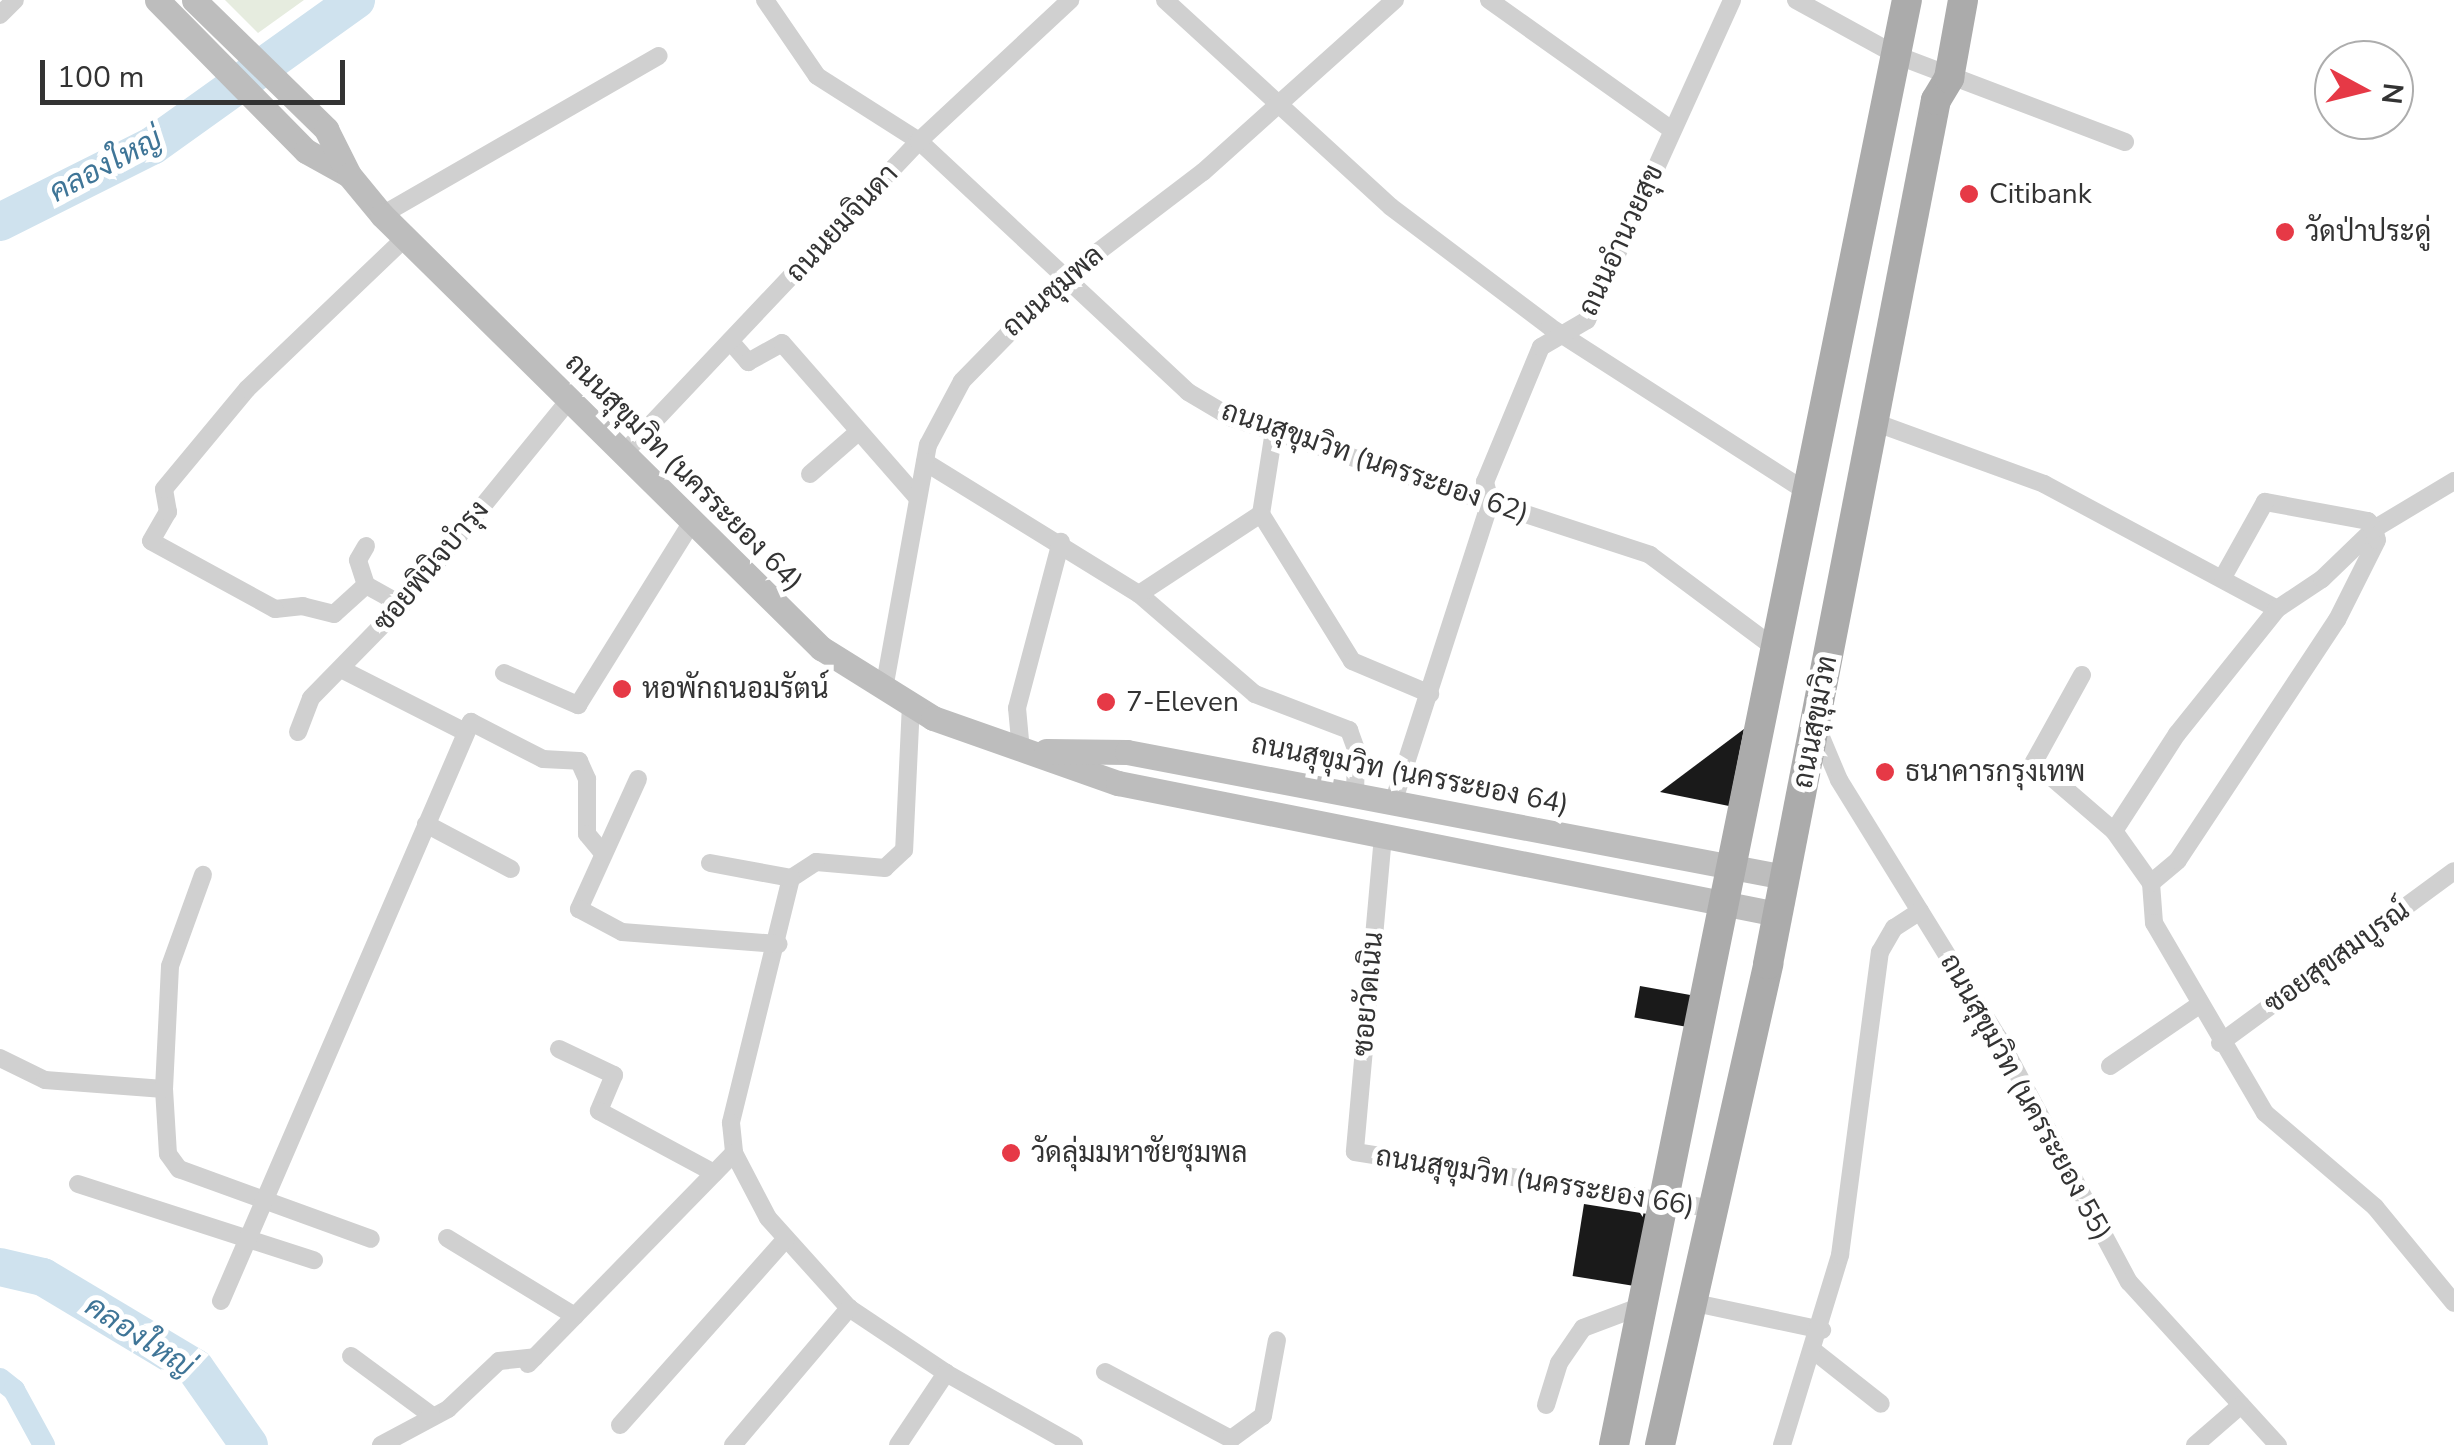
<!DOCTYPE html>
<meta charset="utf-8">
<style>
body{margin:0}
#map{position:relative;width:2454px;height:1445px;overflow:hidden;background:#fff;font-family:"Nunito Sans",Sarabun,sans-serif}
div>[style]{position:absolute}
.green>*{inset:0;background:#e6ecdf}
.canal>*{height:22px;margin:-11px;padding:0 11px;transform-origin:11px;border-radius:11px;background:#cfe2ee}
.river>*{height:38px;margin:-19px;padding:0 19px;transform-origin:19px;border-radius:19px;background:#cfe2ee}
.building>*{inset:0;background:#1a1a1a;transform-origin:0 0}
.street>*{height:18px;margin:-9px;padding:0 9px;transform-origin:9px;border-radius:9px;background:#d0d0d0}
.secondary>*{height:25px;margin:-12.5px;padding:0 12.5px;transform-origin:12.5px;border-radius:12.5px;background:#bdbdbd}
.primary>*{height:30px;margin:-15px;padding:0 15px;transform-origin:15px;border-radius:15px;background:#ababab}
.dots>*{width:28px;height:28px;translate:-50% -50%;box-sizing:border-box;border:5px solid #fff;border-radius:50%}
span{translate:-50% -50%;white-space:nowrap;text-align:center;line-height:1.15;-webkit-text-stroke:10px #fff;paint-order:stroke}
.poi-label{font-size:28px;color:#333}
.left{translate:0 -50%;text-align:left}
.street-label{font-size:28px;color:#333}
.water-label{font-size:30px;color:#3f7597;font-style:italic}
.north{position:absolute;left:2314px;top:40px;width:100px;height:100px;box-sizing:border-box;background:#fff;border:2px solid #adadad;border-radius:50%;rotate:97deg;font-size:28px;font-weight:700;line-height:40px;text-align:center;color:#333}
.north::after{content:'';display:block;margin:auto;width:35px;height:45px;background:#e63946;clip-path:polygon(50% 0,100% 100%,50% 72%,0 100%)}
.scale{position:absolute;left:40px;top:60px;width:305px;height:45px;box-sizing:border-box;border:5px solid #333;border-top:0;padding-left:12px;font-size:30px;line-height:35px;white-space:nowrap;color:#333;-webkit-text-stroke:8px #fff;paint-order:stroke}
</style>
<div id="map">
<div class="green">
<i style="clip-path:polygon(225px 0,304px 0,258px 33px)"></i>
</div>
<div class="canal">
<i style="left:0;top:1379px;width:18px;rotate:38deg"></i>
<i style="left:14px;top:1390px;width:63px;rotate:61.4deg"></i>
</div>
<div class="river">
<i style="left:0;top:222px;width:170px;rotate:-26.6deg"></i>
<i style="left:152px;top:146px;width:251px;rotate:-35.6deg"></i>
<i style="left:0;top:1267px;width:44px;rotate:13.1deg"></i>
<i style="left:43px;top:1277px;width:177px;rotate:30.9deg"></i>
<i style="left:195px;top:1368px;width:94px;rotate:55deg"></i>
</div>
<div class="building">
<i style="clip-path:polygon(1744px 729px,1729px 806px,1660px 792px)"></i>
<i style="left:1640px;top:986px;width:54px;height:32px;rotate:10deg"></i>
<i style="left:1584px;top:1204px;width:69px;height:73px;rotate:9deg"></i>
</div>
<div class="street">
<i style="left:765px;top:0;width:92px;rotate:55.6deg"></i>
<i style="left:817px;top:76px;width:121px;rotate:32.5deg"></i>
<i style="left:919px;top:141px;width:368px;rotate:43deg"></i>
<i style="left:1188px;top:392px;width:51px;rotate:30.6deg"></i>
<i style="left:1232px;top:418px;width:440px;rotate:18.1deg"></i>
<i style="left:1650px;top:555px;width:157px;rotate:36.7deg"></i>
<i style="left:1165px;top:0;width:306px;rotate:42.5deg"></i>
<i style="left:1391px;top:207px;width:199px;rotate:37deg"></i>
<i style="left:1550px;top:327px;width:309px;rotate:32.7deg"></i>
<i style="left:1489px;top:0;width:224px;rotate:35.4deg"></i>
<i style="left:1796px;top:0;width:114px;rotate:28.8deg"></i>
<i style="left:1896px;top:55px;width:245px;rotate:20.8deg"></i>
<i style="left:0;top:15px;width:21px;rotate:-45deg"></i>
<i style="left:382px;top:215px;width:319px;rotate:-29.9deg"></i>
<i style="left:730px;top:341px;width:28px;rotate:49deg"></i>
<i style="left:748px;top:362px;width:39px;rotate:-29deg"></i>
<i style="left:782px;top:343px;width:205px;rotate:48.8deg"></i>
<i style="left:1874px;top:422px;width:181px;rotate:20deg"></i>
<i style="left:2044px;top:484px;width:264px;rotate:28.2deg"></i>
<i style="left:1274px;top:431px;width:84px;rotate:98.9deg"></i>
<i style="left:1261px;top:514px;width:173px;rotate:58.2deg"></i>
<i style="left:1352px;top:661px;width:85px;rotate:22.9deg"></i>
<i style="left:623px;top:454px;width:431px;rotate:-46.6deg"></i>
<i style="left:919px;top:141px;width:207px;rotate:-43deg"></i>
<i style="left:925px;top:462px;width:251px;rotate:31.7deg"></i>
<i style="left:1139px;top:594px;width:153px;rotate:40.8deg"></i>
<i style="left:1255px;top:694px;width:101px;rotate:21deg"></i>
<i style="left:1349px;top:730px;width:20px;rotate:70deg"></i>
<i style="left:1356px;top:749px;width:46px;rotate:91.2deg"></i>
<i style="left:810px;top:474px;width:62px;rotate:-41.1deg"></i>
<i style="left:366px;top:585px;width:26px;rotate:-108deg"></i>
<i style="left:358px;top:560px;width:16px;rotate:-60deg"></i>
<i style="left:1139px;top:594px;width:146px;rotate:-33.3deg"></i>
<i style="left:402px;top:605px;width:41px;rotate:-150.9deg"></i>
<i style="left:366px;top:585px;width:43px;rotate:137.8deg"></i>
<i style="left:334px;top:614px;width:32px;rotate:-166deg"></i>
<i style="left:303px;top:606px;width:28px;rotate:174deg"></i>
<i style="left:275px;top:609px;width:141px;rotate:-151.3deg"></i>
<i style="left:151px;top:541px;width:34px;rotate:-60deg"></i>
<i style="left:168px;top:512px;width:23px;rotate:-100deg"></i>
<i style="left:164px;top:489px;width:130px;rotate:-50.3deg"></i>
<i style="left:247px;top:389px;width:219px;rotate:-43.7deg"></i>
<i style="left:341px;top:669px;width:139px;rotate:26.9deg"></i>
<i style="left:504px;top:673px;width:81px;rotate:23.4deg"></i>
<i style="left:578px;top:705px;width:216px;rotate:-58.1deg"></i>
<i style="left:2082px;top:675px;width:99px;rotate:118.9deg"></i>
<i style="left:2034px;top:762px;width:106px;rotate:40.8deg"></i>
<i style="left:2114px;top:831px;width:64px;rotate:54.6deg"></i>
<i style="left:2151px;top:883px;width:40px;rotate:85.7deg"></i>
<i style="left:2154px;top:923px;width:220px;rotate:59.7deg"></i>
<i style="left:2265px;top:1113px;width:145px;rotate:40.5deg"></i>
<i style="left:2375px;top:1207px;width:124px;rotate:50.5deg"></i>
<i style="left:884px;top:689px;width:248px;rotate:-79.8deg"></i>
<i style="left:928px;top:445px;width:72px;rotate:-62deg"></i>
<i style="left:962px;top:381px;width:141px;rotate:-45.6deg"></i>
<i style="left:1061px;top:280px;width:178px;rotate:-37.3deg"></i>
<i style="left:1203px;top:172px;width:258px;rotate:-41.9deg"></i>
<i style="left:911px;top:704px;width:146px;rotate:92.7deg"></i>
<i style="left:904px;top:850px;width:26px;rotate:137deg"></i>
<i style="left:885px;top:868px;width:69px;rotate:-175deg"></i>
<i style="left:816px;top:862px;width:30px;rotate:147deg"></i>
<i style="left:791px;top:878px;width:252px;rotate:103.8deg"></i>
<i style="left:731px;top:1123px;width:30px;rotate:84deg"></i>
<i style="left:734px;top:1153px;width:73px;rotate:62.4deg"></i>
<i style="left:768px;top:1218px;width:121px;rotate:48deg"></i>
<i style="left:849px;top:1308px;width:117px;rotate:33.8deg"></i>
<i style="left:946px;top:1373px;width:147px;rotate:29.4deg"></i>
<i style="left:1818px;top:730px;width:54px;rotate:67.2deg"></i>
<i style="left:1839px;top:780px;width:302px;rotate:58.3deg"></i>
<i style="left:1998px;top:1037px;width:278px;rotate:61.9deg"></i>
<i style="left:2129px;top:1282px;width:221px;rotate:47.6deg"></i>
<i style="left:298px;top:732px;width:36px;rotate:-69deg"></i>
<i style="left:311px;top:698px;width:130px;rotate:-45.6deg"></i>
<i style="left:402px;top:605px;width:264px;rotate:-50.8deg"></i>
<i style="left:1021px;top:751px;width:43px;rotate:-95.3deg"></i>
<i style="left:1017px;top:708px;width:172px;rotate:-75.2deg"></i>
<i style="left:638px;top:779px;width:143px;rotate:114.4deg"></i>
<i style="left:579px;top:909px;width:49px;rotate:28.1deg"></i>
<i style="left:622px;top:932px;width:157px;rotate:4.4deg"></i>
<i style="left:1393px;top:803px;width:316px;rotate:-72.1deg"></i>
<i style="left:1490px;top:502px;width:21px;rotate:-104deg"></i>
<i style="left:1485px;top:482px;width:146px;rotate:-67.5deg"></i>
<i style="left:1541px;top:347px;width:53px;rotate:-30.4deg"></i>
<i style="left:1587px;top:320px;width:351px;rotate:-65.6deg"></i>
<i style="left:426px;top:824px;width:96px;rotate:27.9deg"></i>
<i style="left:2114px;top:831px;width:116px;rotate:-57deg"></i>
<i style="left:2177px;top:734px;width:160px;rotate:-51.3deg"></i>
<i style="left:2277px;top:609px;width:54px;rotate:-33.7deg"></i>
<i style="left:2322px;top:579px;width:72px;rotate:-43.9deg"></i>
<i style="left:2374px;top:529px;width:93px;rotate:-31deg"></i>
<i style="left:1383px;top:836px;width:317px;rotate:95.1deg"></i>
<i style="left:1355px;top:1152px;width:363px;rotate:9deg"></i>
<i style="left:710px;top:863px;width:82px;rotate:10.5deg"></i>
<i style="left:2151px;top:883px;width:35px;rotate:-40deg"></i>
<i style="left:2178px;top:860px;width:288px;rotate:-56.5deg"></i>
<i style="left:2337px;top:620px;width:89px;rotate:-63.4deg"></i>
<i style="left:2377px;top:540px;width:11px;rotate:-105deg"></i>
<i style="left:2374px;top:529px;width:10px;rotate:-127deg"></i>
<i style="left:2368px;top:521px;width:105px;rotate:-169.5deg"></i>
<i style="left:2265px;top:502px;width:86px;rotate:119.2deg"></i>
<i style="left:2220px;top:1043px;width:290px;rotate:-36.3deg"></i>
<i style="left:559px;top:1049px;width:61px;rotate:25.3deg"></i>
<i style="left:614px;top:1075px;width:39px;rotate:113deg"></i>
<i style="left:599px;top:1111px;width:131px;rotate:28.3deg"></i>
<i style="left:0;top:1058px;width:50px;rotate:26.1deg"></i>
<i style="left:45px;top:1080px;width:119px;rotate:4.3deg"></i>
<i style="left:164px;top:1089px;width:65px;rotate:86.5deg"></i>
<i style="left:168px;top:1154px;width:19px;rotate:54deg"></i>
<i style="left:179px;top:1169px;width:204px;rotate:20deg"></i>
<i style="left:2110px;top:1066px;width:108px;rotate:-34.4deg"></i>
<i style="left:164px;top:1089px;width:123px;rotate:-87.2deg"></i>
<i style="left:170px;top:966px;width:97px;rotate:-70.1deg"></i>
<i style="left:78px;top:1184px;width:248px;rotate:17.9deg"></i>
<i style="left:447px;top:1238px;width:150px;rotate:31.4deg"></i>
<i style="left:221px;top:1301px;width:631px;rotate:-66.65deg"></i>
<i style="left:471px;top:722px;width:81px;rotate:27.2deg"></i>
<i style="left:543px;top:759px;width:36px;rotate:3deg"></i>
<i style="left:579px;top:761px;width:20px;rotate:66deg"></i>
<i style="left:587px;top:779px;width:55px;rotate:90deg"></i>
<i style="left:587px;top:834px;width:23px;rotate:50deg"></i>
<i style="left:1695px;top:1303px;width:130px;rotate:12deg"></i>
<i style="left:1814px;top:1351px;width:85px;rotate:38.3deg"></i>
<i style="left:351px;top:1356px;width:99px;rotate:36.4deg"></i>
<i style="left:528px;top:1364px;width:295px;rotate:-45.7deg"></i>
<i style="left:1105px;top:1372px;width:143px;rotate:28deg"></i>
<i style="left:1231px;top:1439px;width:39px;rotate:-36deg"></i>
<i style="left:1263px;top:1416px;width:77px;rotate:-79.6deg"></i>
<i style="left:1546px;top:1405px;width:44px;rotate:-72.8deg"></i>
<i style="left:1559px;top:1363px;width:42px;rotate:-55.6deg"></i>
<i style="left:1583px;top:1328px;width:68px;rotate:-20.6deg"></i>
<i style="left:620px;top:1425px;width:249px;rotate:-48.3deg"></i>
<i style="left:381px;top:1445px;width:76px;rotate:-28.2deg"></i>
<i style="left:448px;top:1409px;width:70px;rotate:-43.3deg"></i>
<i style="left:499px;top:1361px;width:36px;rotate:-6deg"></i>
<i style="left:733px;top:1445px;width:180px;rotate:-49.7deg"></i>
<i style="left:898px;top:1445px;width:87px;rotate:-56.3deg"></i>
<i style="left:1782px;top:1445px;width:199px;rotate:-73deg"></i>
<i style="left:1840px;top:1255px;width:306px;rotate:-82.5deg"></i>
<i style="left:1880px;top:952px;width:28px;rotate:-60deg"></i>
<i style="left:1894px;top:928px;width:31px;rotate:-33deg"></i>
<i style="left:2195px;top:1445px;width:61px;rotate:-41deg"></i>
</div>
<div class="secondary">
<i style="left:157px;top:0;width:212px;rotate:45.4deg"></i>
<i style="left:306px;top:151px;width:49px;rotate:29.2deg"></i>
<i style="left:194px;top:0;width:185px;rotate:44.3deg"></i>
<i style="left:326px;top:129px;width:51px;rotate:63.4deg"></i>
<i style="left:349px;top:175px;width:52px;rotate:50.5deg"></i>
<i style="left:382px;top:215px;width:617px;rotate:44.61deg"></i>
<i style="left:821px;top:648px;width:132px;rotate:32deg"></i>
<i style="left:933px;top:718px;width:196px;rotate:19.4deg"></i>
<i style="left:1118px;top:783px;width:672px;rotate:11.24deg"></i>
<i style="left:1046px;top:751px;width:81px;rotate:0.7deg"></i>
<i style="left:1127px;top:752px;width:670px;rotate:10.76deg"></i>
</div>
<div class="primary">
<i style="left:1614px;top:1445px;width:1474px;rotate:-78.54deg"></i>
<i style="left:1660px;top:1445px;width:493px;rotate:-77.3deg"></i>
<i style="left:1768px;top:964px;width:880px;rotate:-79deg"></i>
<i style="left:1936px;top:100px;width:26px;rotate:-59deg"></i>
<i style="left:1949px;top:78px;width:79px;rotate:-79.8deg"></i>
</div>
<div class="dots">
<i style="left:1969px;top:194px;background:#e63946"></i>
<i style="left:2285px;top:232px;background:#e63946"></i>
<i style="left:622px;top:689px;background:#e63946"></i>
<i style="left:1106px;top:702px;background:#e63946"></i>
<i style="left:1885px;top:772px;background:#e63946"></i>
<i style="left:1011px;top:1153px;background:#e63946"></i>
</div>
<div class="poi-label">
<span class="left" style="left:1989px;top:194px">Citibank</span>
<span class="left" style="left:2305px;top:232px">วัดป่าประดู่</span>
<span class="left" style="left:642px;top:689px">หอพักถนอมรัตน์</span>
<span class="left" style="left:1126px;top:702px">7-Eleven</span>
<span class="left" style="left:1905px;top:772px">ธนาคารกรุงเทพ</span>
<span class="left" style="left:1031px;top:1153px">วัดลุ่มมหาชัยชุมพล</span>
</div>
<div class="street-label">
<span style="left:842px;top:223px;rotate:-47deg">ถนนยมจินดา</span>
<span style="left:1621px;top:240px;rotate:-65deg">ถนนอำนวยสุข</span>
<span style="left:1053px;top:291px;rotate:-41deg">ถนนชุมพล</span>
<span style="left:1375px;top:462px;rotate:19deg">ถนนสุขุมวิท (นครระยอง 62)</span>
<span style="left:684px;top:472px;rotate:45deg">ถนนสุขุมวิท (นครระยอง 64)</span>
<span style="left:431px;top:566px;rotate:-50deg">ซอยพินิจบำรุง</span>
<span style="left:1815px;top:722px;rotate:-79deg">ถนนสุขุมวิท</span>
<span style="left:1410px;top:774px;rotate:11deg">ถนนสุขุมวิท (นครระยอง 64)</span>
<span style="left:2337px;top:957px;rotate:-36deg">ซอยสุขสมบูรณ์</span>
<span style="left:1368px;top:994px;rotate:-85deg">ซอยวัดเนิน</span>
<span style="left:2026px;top:1097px;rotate:61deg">ถนนสุขุมวิท (นครระยอง 55)</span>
<span style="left:1535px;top:1181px;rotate:9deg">ถนนสุขุมวิท (นครระยอง 66)</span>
</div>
<div class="water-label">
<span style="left:106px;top:166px;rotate:-28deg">คลองใหญ่</span>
<span style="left:139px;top:1337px;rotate:33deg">คลองใหญ่</span>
</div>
<div class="north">N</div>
<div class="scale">100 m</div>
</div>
